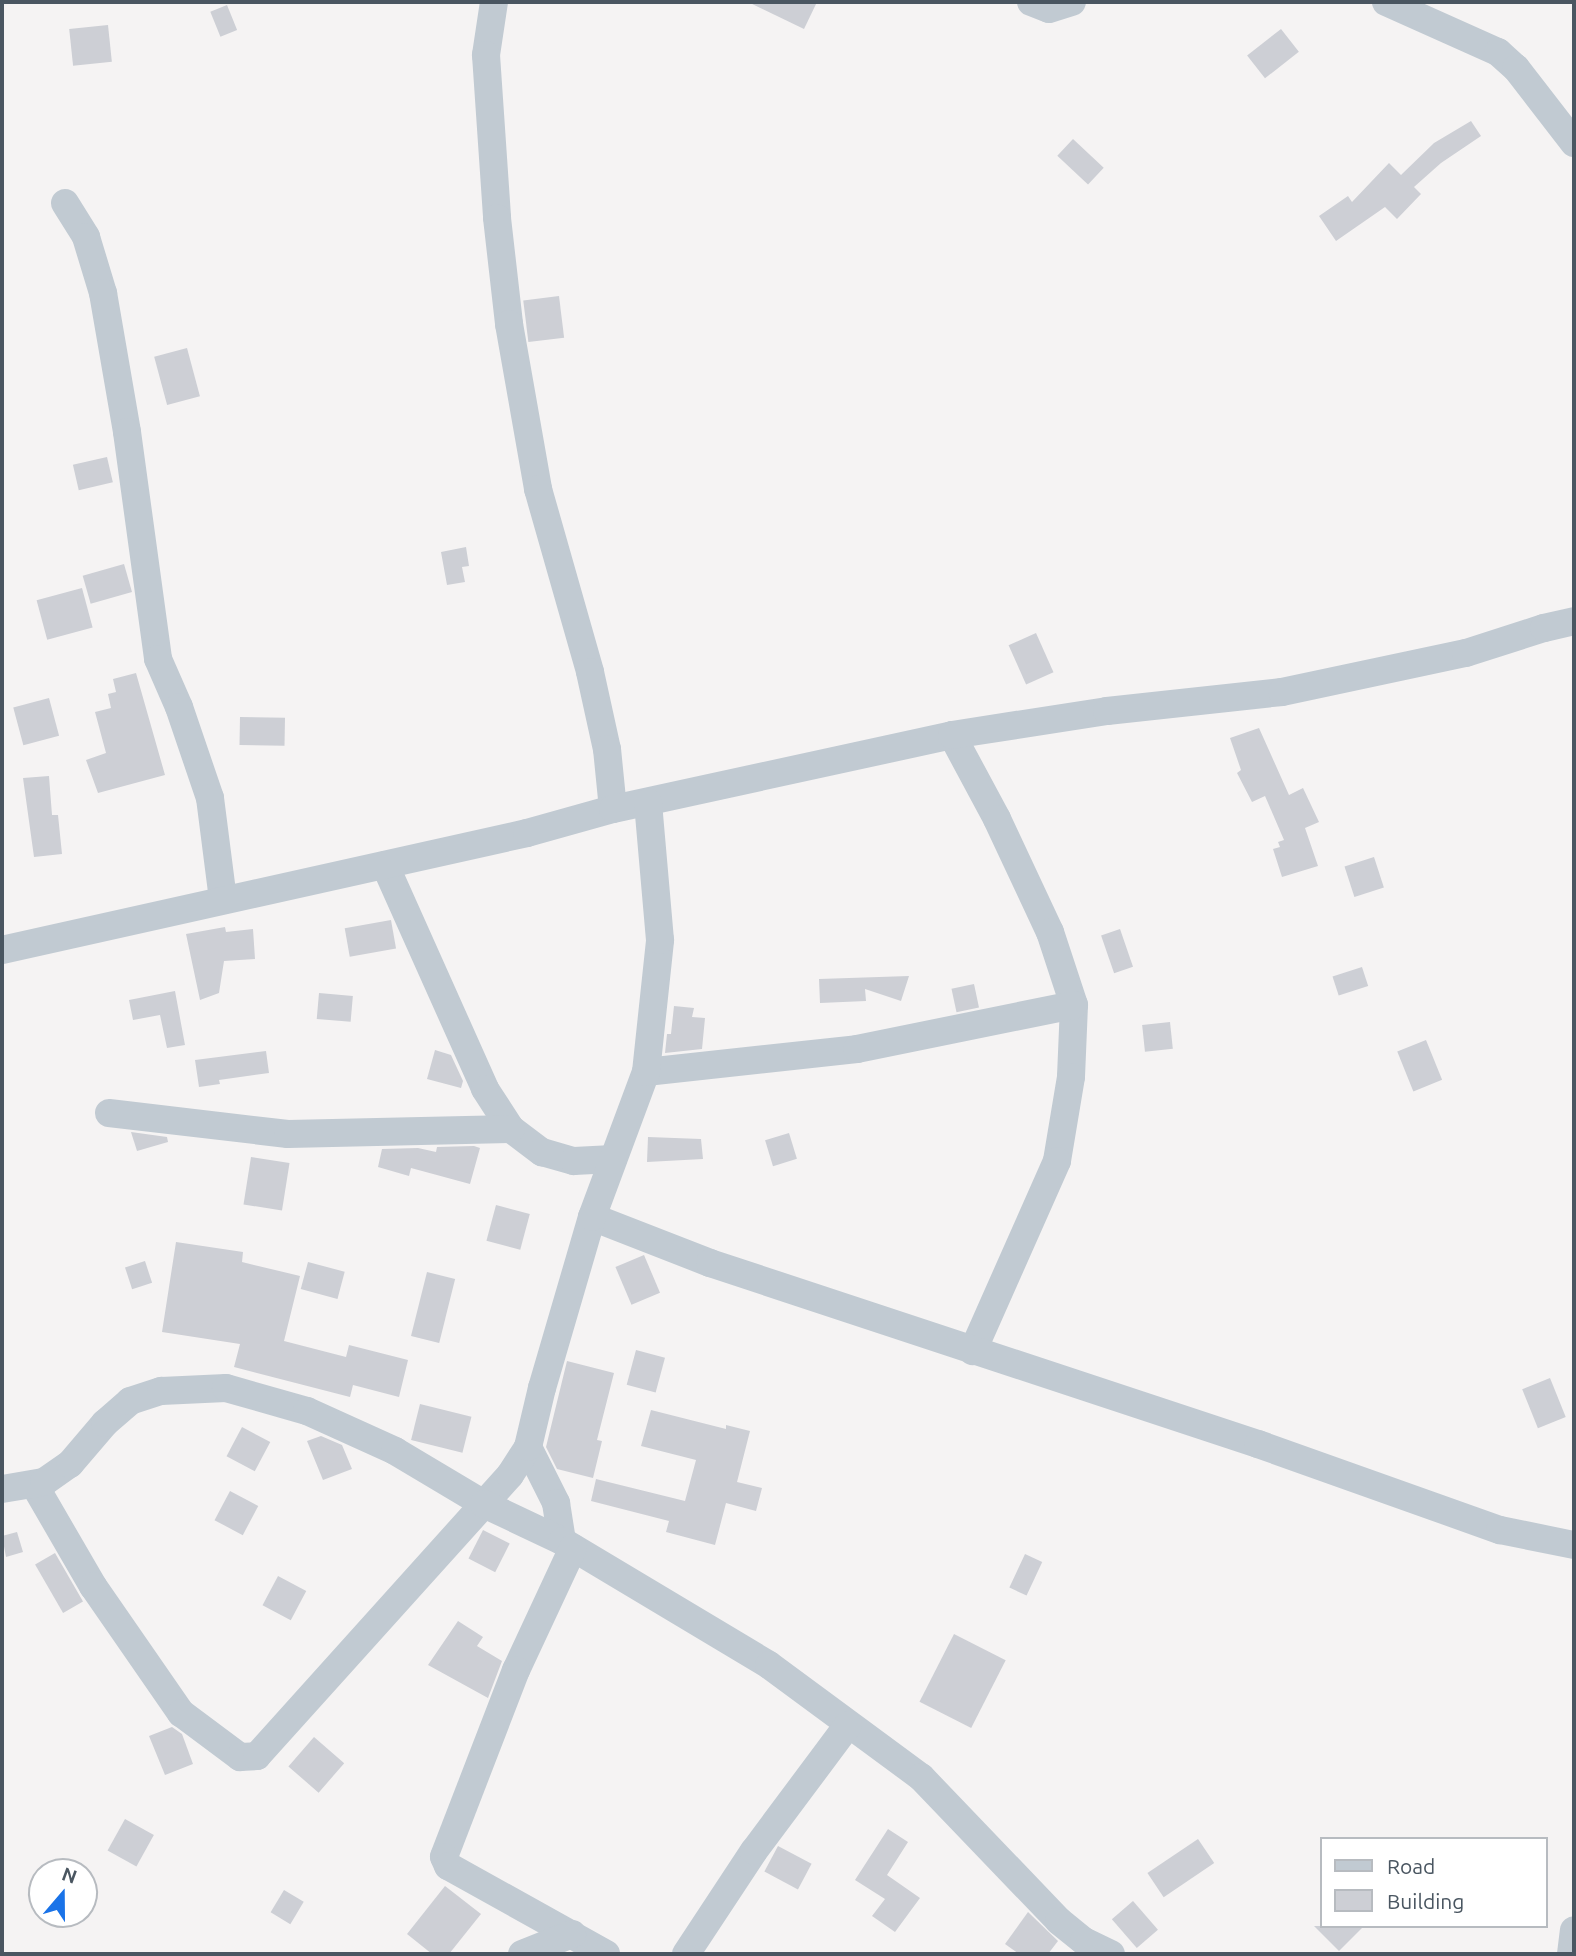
<!DOCTYPE html>
<style>
body{margin:0}
#map{position:relative;width:1576px;height:1956px;overflow:hidden;background:#f5f3f3;font-family:Ubuntu,sans-serif}
div>[style]{position:absolute}
.building>*{inset:0;background:#cdcfd5;transform-origin:0 0}
.minor>*{height:28px;margin:-14px;padding:0 14px;transform-origin:14px;border-radius:14px;background:#c1cad2}
span{translate:-50% -50%;white-space:nowrap;text-align:center;line-height:1.15;-webkit-text-stroke:6px #fff;paint-order:stroke}
.frame{position:absolute;inset:0;border:4px solid #4a5661;pointer-events:none}
.legend{position:absolute;left:1320px;top:1837px;width:228px;height:91px;box-sizing:border-box;background:#fff;border:2px solid #b7bbc0;margin:0;padding:9px 12px;list-style:none;font-size:21px;color:#4a5661}
.legend li{display:flex;align-items:center;gap:14px;height:35px}
.legend b{width:35px;border:2px solid #b7bbc0}
.north{position:absolute;left:28px;top:1858px;width:70px;height:70px;box-sizing:border-box;background:#fff;border:2px solid #b7bbc0;border-radius:50%;rotate:20deg;font-size:19px;font-weight:700;line-height:28px;text-align:center;color:#4a5661}
.north::after{content:'';display:block;margin:auto;width:24px;height:32px;background:#1a73e8;clip-path:polygon(50% 0,100% 100%,50% 72%,0 100%)}
</style>
<div id="map">
<div class="building">
<i style="clip-path:polygon(748px 2px,817px 2px,804px 29px)"></i>
<i style="left:227px;top:5px;width:27px;height:18px;rotate:68deg"></i>
<i style="left:108px;top:25px;width:37px;height:39px;rotate:84deg"></i>
<i style="left:1281px;top:29px;width:29px;height:43px;rotate:52deg"></i>
<i style="clip-path:polygon(1471px 121px,1481px 136px,1441px 163px,1414px 187px,1421px 194px,1397px 219px,1385px 207px,1336px 241px,1319px 216px,1348px 196px,1352px 202px,1389px 163px,1401px 175px,1434px 143px)"></i>
<i style="left:1073px;top:139px;width:42px;height:23px;rotate:43deg"></i>
<i style="left:559px;top:296px;width:42px;height:36px;rotate:83deg"></i>
<i style="left:187px;top:348px;width:50px;height:34px;rotate:75deg"></i>
<i style="left:107px;top:457px;width:26px;height:35px;rotate:77deg"></i>
<i style="clip-path:polygon(466px 547px,469px 566px,462px 567px,465px 582px,447px 585px,441px 552px)"></i>
<i style="left:124px;top:564px;width:29px;height:43px;rotate:74deg"></i>
<i style="left:82px;top:588px;width:41px;height:47px;rotate:75deg"></i>
<i style="left:1036px;top:633px;width:43px;height:30px;rotate:66deg"></i>
<i style="clip-path:polygon(136px 673px,165px 775px,98px 793px,86px 760px,106px 753px,95px 712px,111px 708px,108px 694px,116px 692px,113px 679px)"></i>
<i style="left:49px;top:698px;width:39px;height:37px;rotate:75deg"></i>
<i style="left:240px;top:717px;width:45px;height:28px;rotate:1deg"></i>
<i style="clip-path:polygon(1259px 728px,1289px 795px,1303px 788px,1319px 822px,1305px 828px,1318px 866px,1282px 877px,1273px 849px,1280px 847px,1278px 842px,1284px 840px,1265px 796px,1252px 802px,1237px 773px,1241px 770px,1230px 738px)"></i>
<i style="clip-path:polygon(49px 776px,52px 815px,58px 815px,62px 854px,34px 857px,23px 778px)"></i>
<i style="left:1374px;top:857px;width:32px;height:31px;rotate:72deg"></i>
<i style="left:391px;top:920px;width:29px;height:47px;rotate:80deg"></i>
<i style="clip-path:polygon(225px 927px,226px 932px,253px 929px,255px 959px,224px 961px,219px 993px,200px 1000px,186px 934px)"></i>
<i style="left:1120px;top:929px;width:40px;height:20px;rotate:71deg"></i>
<i style="left:1362px;top:967px;width:20px;height:31px;rotate:72deg"></i>
<i style="clip-path:polygon(909px 976px,901px 1001px,865px 989px,866px 1001px,820px 1003px,819px 979px)"></i>
<i style="left:974px;top:984px;width:24px;height:23px;rotate:78deg"></i>
<i style="clip-path:polygon(175px 991px,185px 1045px,167px 1048px,160px 1015px,133px 1020px,129px 1000px)"></i>
<i style="left:319px;top:993px;width:34px;height:26px;rotate:5deg"></i>
<i style="clip-path:polygon(674px 1006px,694px 1008px,692px 1017px,705px 1018px,702px 1049px,665px 1053px,667px 1034px,671px 1034px)"></i>
<i style="left:1170px;top:1022px;width:27px;height:28px;rotate:84deg"></i>
<i style="left:1426px;top:1040px;width:43px;height:31px;rotate:68deg"></i>
<i style="clip-path:polygon(435px 1050px,451px 1055px,463px 1081px,461px 1088px,427px 1079px)"></i>
<i style="clip-path:polygon(266px 1051px,269px 1073px,219px 1080px,220px 1084px,199px 1087px,195px 1060px)"></i>
<i style="clip-path:polygon(131px 1132px,167px 1137px,168px 1142px,137px 1151px)"></i>
<i style="left:789px;top:1133px;width:27px;height:25px;rotate:73deg"></i>
<i style="clip-path:polygon(648px 1137px,701px 1139px,703px 1159px,647px 1162px)"></i>
<i style="clip-path:polygon(474px 1146px,480px 1148px,470px 1184px,411px 1168px,409px 1176px,378px 1167px,382px 1149px,418px 1148px,436px 1152px,437px 1147px)"></i>
<i style="left:251px;top:1157px;width:39px;height:48px;rotate:9deg"></i>
<i style="left:496px;top:1205px;width:35px;height:37px;rotate:15deg"></i>
<i style="clip-path:polygon(176px 1242px,243px 1252px,242px 1262px,300px 1276px,284px 1341px,346px 1357px,349px 1345px,408px 1360px,399px 1397px,353px 1385px,350px 1397px,234px 1367px,240px 1344px,162px 1332px)"></i>
<i style="left:644px;top:1255px;width:41px;height:31px;rotate:67deg"></i>
<i style="left:145px;top:1261px;width:23px;height:21px;rotate:72deg"></i>
<i style="left:308px;top:1262px;width:38px;height:28px;rotate:15deg"></i>
<i style="left:427px;top:1272px;width:29px;height:66px;rotate:14deg"></i>
<i style="left:636px;top:1350px;width:30px;height:36px;rotate:15deg"></i>
<i style="clip-path:polygon(567px 1361px,614px 1373px,597px 1440px,602px 1441px,593px 1478px,557px 1469px,546px 1447px)"></i>
<i style="left:1550px;top:1378px;width:42px;height:30px;rotate:68deg"></i>
<i style="left:420px;top:1404px;width:53px;height:37px;rotate:14deg"></i>
<i style="clip-path:polygon(651px 1410px,726px 1429px,726px 1425px,750px 1431px,737px 1482px,762px 1488px,756px 1511px,726px 1503px,715px 1545px,666px 1532px,669px 1521px,591px 1501px,596px 1479px,685px 1501px,696px 1460px,641px 1446px)"></i>
<i style="left:242px;top:1427px;width:32px;height:33px;rotate:28deg"></i>
<i style="clip-path:polygon(321px 1436px,342px 1445px,352px 1469px,323px 1480px,307px 1441px)"></i>
<i style="left:230px;top:1491px;width:32px;height:33px;rotate:28deg"></i>
<i style="left:483px;top:1530px;width:30px;height:32px;rotate:27deg"></i>
<i style="clip-path:polygon(17px 1532px,23px 1552px,6px 1557px,2px 1536px)"></i>
<i style="left:55px;top:1553px;width:56px;height:23px;rotate:60deg"></i>
<i style="left:1025px;top:1554px;width:19px;height:37px;rotate:25deg"></i>
<i style="left:278px;top:1576px;width:32px;height:33px;rotate:28deg"></i>
<i style="clip-path:polygon(458px 1621px,483px 1637px,477px 1646px,502px 1661px,488px 1698px,428px 1665px)"></i>
<i style="left:954px;top:1634px;width:58px;height:76px;rotate:27deg"></i>
<i style="clip-path:polygon(172px 1727px,182px 1734px,193px 1764px,165px 1775px,149px 1736px)"></i>
<i style="left:314px;top:1737px;width:40px;height:39px;rotate:41deg"></i>
<i style="left:125px;top:1819px;width:33px;height:36px;rotate:29deg"></i>
<i style="clip-path:polygon(888px 1829px,908px 1842px,887px 1875px,920px 1898px,895px 1932px,872px 1916px,885px 1899px,855px 1880px)"></i>
<i style="left:1198px;top:1839px;width:29px;height:61px;rotate:56deg"></i>
<i style="left:778px;top:1846px;width:38px;height:29px;rotate:28deg"></i>
<i style="clip-path:polygon(445px 1886px,481px 1914px,449px 1954px,432px 1954px,407px 1934px)"></i>
<i style="left:284px;top:1890px;width:23px;height:26px;rotate:31deg"></i>
<i style="left:1133px;top:1901px;width:38px;height:28px;rotate:49deg"></i>
<i style="clip-path:polygon(1028px 1912px,1058px 1941px,1048px 1954px,1019px 1954px,1005px 1944px)"></i>
<i style="clip-path:polygon(1314px 1926px,1364px 1926px,1339px 1951px)"></i>
</div>
<div class="minor">
<i style="left:494px;top:2px;width:54px;rotate:98.6deg"></i>
<i style="left:486px;top:55px;width:163px;rotate:86.1deg"></i>
<i style="left:497px;top:218px;width:107px;rotate:83.5deg"></i>
<i style="left:509px;top:324px;width:168px;rotate:80deg"></i>
<i style="left:538px;top:489px;width:190px;rotate:74.1deg"></i>
<i style="left:590px;top:672px;width:79px;rotate:77.6deg"></i>
<i style="left:607px;top:749px;width:60px;rotate:84.3deg"></i>
<i style="left:1031px;top:2px;width:19px;rotate:21deg"></i>
<i style="left:1049px;top:9px;width:24px;rotate:-17deg"></i>
<i style="left:1386px;top:2px;width:123px;rotate:24.1deg"></i>
<i style="left:1498px;top:52px;width:24px;rotate:42deg"></i>
<i style="left:1516px;top:68px;width:95px;rotate:52.3deg"></i>
<i style="left:65px;top:203px;width:40px;rotate:58deg"></i>
<i style="left:86px;top:237px;width:59px;rotate:73.1deg"></i>
<i style="left:103px;top:293px;width:141px;rotate:80.2deg"></i>
<i style="left:127px;top:432px;width:229px;rotate:82.2deg"></i>
<i style="left:158px;top:659px;width:52px;rotate:66.4deg"></i>
<i style="left:179px;top:707px;width:96px;rotate:71.2deg"></i>
<i style="left:210px;top:798px;width:103px;rotate:82.7deg"></i>
<i style="left:952px;top:735px;width:95px;rotate:61.8deg"></i>
<i style="left:997px;top:819px;width:125px;rotate:64.9deg"></i>
<i style="left:1050px;top:932px;width:77px;rotate:71.8deg"></i>
<i style="left:1074px;top:1005px;width:72px;rotate:92.4deg"></i>
<i style="left:1071px;top:1077px;width:85px;rotate:99.5deg"></i>
<i style="left:1057px;top:1161px;width:208px;rotate:113.9deg"></i>
<i style="left:385px;top:865px;width:245px;rotate:65.9deg"></i>
<i style="left:485px;top:1089px;width:48px;rotate:57deg"></i>
<i style="left:511px;top:1129px;width:39px;rotate:37deg"></i>
<i style="left:542px;top:1152px;width:33px;rotate:16deg"></i>
<i style="left:574px;top:1161px;width:39px;rotate:-3deg"></i>
<i style="left:2px;top:950px;width:538px;rotate:-12.56deg"></i>
<i style="left:527px;top:833px;width:89px;rotate:-15.6deg"></i>
<i style="left:613px;top:809px;width:347px;rotate:-12.3deg"></i>
<i style="left:952px;top:735px;width:157px;rotate:-8.8deg"></i>
<i style="left:1107px;top:711px;width:176px;rotate:-6.2deg"></i>
<i style="left:1282px;top:692px;width:188px;rotate:-12deg"></i>
<i style="left:1466px;top:653px;width:82px;rotate:-17.8deg"></i>
<i style="left:1544px;top:628px;width:31px;rotate:-13deg"></i>
<i style="left:646px;top:1072px;width:212px;rotate:-6.2deg"></i>
<i style="left:857px;top:1049px;width:221px;rotate:-11.5deg"></i>
<i style="left:109px;top:1113px;width:180px;rotate:6.7deg"></i>
<i style="left:288px;top:1134px;width:223px;rotate:-1.3deg"></i>
<i style="left:592px;top:1217px;width:127px;rotate:21.3deg"></i>
<i style="left:710px;top:1263px;width:577px;rotate:18.28deg"></i>
<i style="left:1258px;top:1444px;width:257px;rotate:19.6deg"></i>
<i style="left:1500px;top:1530px;width:76px;rotate:11.5deg"></i>
<i style="left:528px;top:1447px;width:63px;rotate:63.4deg"></i>
<i style="left:556px;top:1503px;width:38px;rotate:81deg"></i>
<i style="left:35px;top:1486px;width:116px;rotate:59.9deg"></i>
<i style="left:93px;top:1586px;width:155px;rotate:55.3deg"></i>
<i style="left:181px;top:1713px;width:74px;rotate:36.7deg"></i>
<i style="left:240px;top:1757px;width:17px;rotate:-3deg"></i>
<i style="left:257px;top:1756px;width:378px;rotate:-48deg"></i>
<i style="left:510px;top:1475px;width:33px;rotate:-57deg"></i>
<i style="left:528px;top:1447px;width:61px;rotate:-76.7deg"></i>
<i style="left:542px;top:1388px;width:178px;rotate:-73.7deg"></i>
<i style="left:592px;top:1217px;width:155px;rotate:-69.6deg"></i>
<i style="left:646px;top:1072px;width:133px;rotate:-83.9deg"></i>
<i style="left:660px;top:940px;width:138px;rotate:-95deg"></i>
<i style="left:2px;top:1489px;width:43px;rotate:-9.5deg"></i>
<i style="left:44px;top:1482px;width:32px;rotate:-35deg"></i>
<i style="left:70px;top:1464px;width:54px;rotate:-49.5deg"></i>
<i style="left:105px;top:1423px;width:33px;rotate:-41deg"></i>
<i style="left:130px;top:1401px;width:33px;rotate:-18deg"></i>
<i style="left:161px;top:1391px;width:65px;rotate:-2.6deg"></i>
<i style="left:226px;top:1388px;width:84px;rotate:15.9deg"></i>
<i style="left:307px;top:1411px;width:97px;rotate:24.4deg"></i>
<i style="left:395px;top:1451px;width:104px;rotate:30.8deg"></i>
<i style="left:484px;top:1504px;width:86px;rotate:25.4deg"></i>
<i style="left:562px;top:1541px;width:241px;rotate:30.9deg"></i>
<i style="left:769px;top:1665px;width:189px;rotate:36.4deg"></i>
<i style="left:921px;top:1777px;width:199px;rotate:46.2deg"></i>
<i style="left:1059px;top:1921px;width:32px;rotate:39deg"></i>
<i style="left:1084px;top:1941px;width:30px;rotate:26deg"></i>
<i style="left:573px;top:1548px;width:135px;rotate:115deg"></i>
<i style="left:516px;top:1670px;width:200px;rotate:111.1deg"></i>
<i style="left:444px;top:1857px;width:10px;rotate:66deg"></i>
<i style="left:448px;top:1866px;width:181px;rotate:29.1deg"></i>
<i style="left:522px;top:1954px;width:54px;rotate:-21.8deg"></i>
<i style="left:686px;top:1954px;width:123px;rotate:-56.6deg"></i>
<i style="left:754px;top:1851px;width:157px;rotate:-53.3deg"></i>
<i style="left:1571px;top:1954px;width:24px;rotate:-83deg"></i>
</div>
<div class="frame"></div>
<ul class="legend">
<li><b style="height:9px;background:#c1cad2"></b>Road</li>
<li><b style="height:19px;background:#cdcfd5"></b>Building</li>
</ul>
<div class="north">N</div>
</div>
